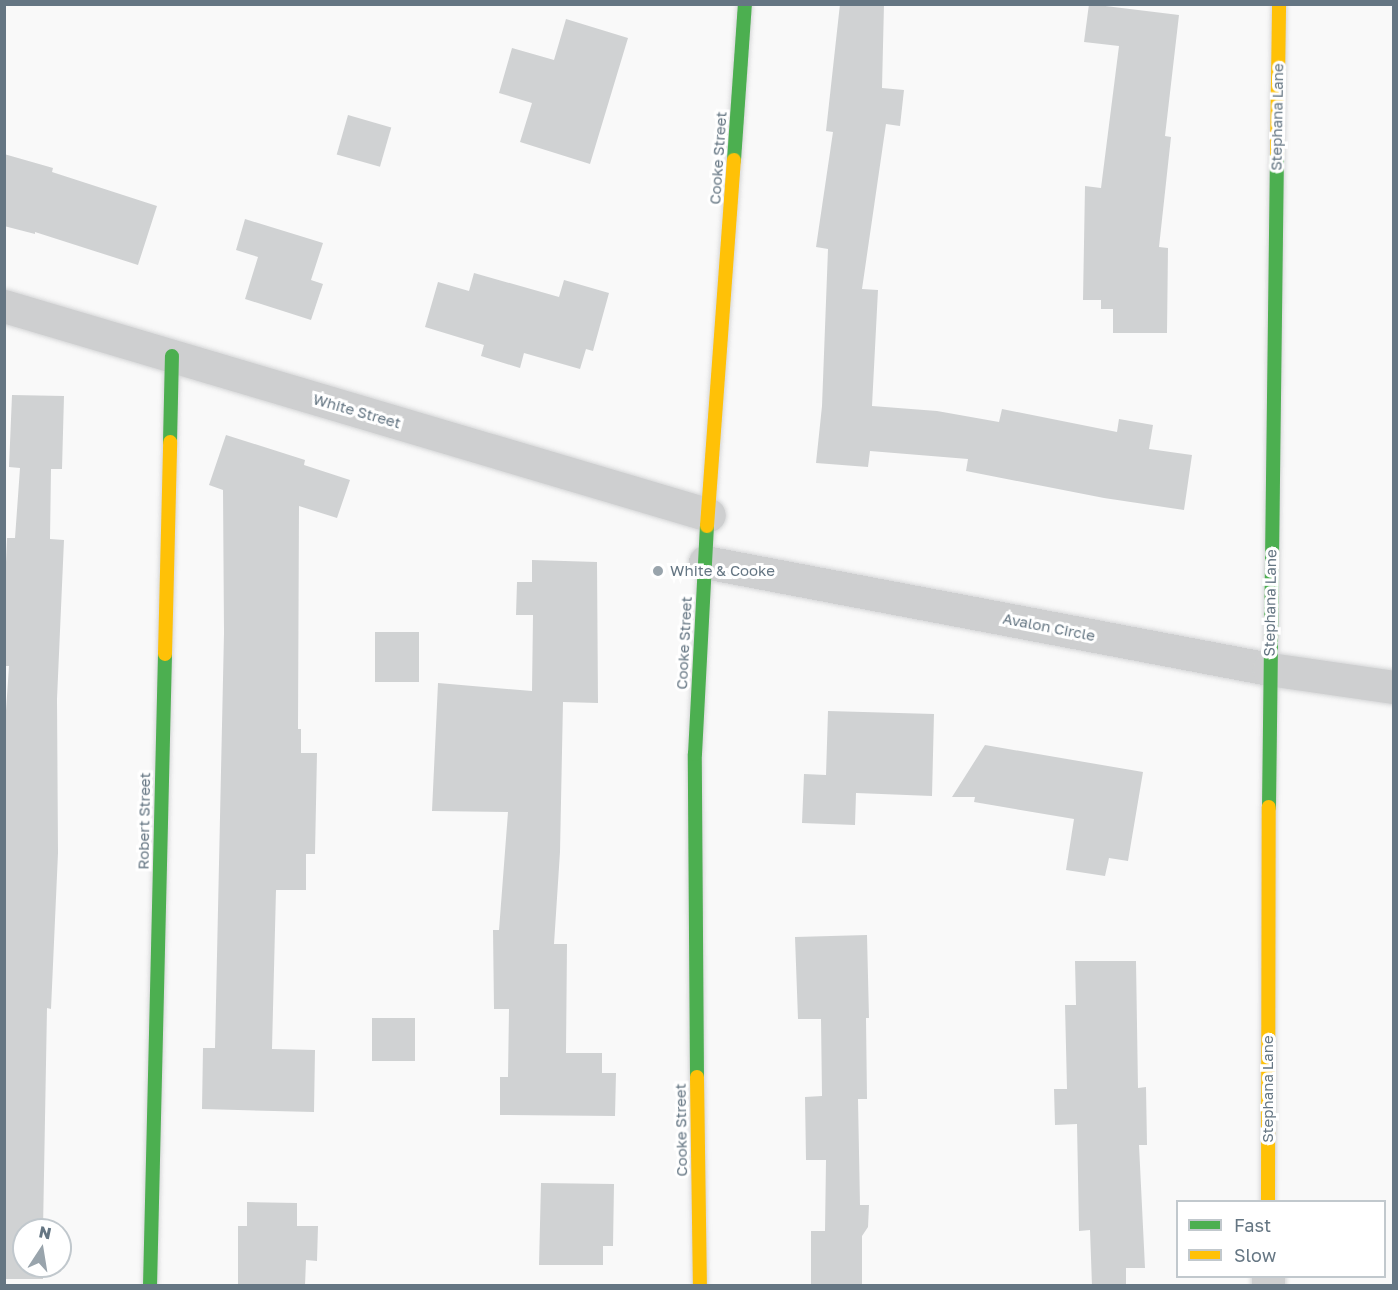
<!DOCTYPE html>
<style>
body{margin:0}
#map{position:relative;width:1398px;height:1290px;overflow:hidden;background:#f9f9f9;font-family:"Golos Text",sans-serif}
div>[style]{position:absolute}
.building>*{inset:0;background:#d0d2d3;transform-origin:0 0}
.roads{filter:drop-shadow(0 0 2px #d5d6d7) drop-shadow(0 0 2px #d5d6d7)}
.street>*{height:33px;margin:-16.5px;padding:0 16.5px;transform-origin:16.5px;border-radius:16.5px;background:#cecfd0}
.fast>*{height:14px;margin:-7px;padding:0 7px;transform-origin:7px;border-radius:7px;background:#4caf50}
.slow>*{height:14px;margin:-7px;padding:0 7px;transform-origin:7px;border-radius:7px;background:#ffc107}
.dots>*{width:16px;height:16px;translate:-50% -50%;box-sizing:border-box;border:3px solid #fff;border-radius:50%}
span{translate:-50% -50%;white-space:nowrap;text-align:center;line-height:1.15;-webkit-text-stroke:6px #fff;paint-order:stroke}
.street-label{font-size:15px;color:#657683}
.poi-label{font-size:15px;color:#657683}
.left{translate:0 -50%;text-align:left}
.frame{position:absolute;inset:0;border:6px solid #657683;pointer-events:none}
.legend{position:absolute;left:1176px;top:1200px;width:210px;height:78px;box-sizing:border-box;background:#fff;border:2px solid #c1c8cd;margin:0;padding:8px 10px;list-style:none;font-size:18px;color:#657683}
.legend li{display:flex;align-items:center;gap:12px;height:30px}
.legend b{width:30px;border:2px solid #c1c8cd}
.north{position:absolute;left:12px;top:1218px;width:60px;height:60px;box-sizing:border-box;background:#fff;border:2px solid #c1c8cd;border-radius:50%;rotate:12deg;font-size:16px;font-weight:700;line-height:24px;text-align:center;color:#657683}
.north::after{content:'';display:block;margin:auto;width:21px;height:27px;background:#99a4ac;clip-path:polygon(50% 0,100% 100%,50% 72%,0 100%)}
</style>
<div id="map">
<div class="building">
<i style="clip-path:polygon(840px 4px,884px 4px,882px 88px,904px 90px,900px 126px,886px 124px,862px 289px,878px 290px,872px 406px,937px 411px,999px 422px,1002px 409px,1117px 432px,1119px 419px,1153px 425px,1149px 449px,1192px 455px,1184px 510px,1104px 498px,966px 471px,968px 459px,870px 451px,868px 467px,816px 463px,822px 406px,828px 249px,816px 247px,833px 132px,826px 131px)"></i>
<i style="clip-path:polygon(1089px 4px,1179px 15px,1165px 136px,1171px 137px,1159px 247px,1168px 248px,1167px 333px,1113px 333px,1113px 309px,1101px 309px,1101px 300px,1083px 300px,1085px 186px,1101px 188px,1119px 46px,1084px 42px)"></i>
<i style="clip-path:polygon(566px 19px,628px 38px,590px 164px,520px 142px,532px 103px,499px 93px,512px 48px,554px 60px)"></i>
<i style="left:348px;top:115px;width:45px;height:41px;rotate:16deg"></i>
<i style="clip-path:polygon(4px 154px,53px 168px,52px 172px,157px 206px,138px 265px,35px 232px,35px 234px,4px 226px)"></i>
<i style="clip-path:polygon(245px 219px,323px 243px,311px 280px,323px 284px,311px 320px,245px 299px,258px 257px,236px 250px)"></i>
<i style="clip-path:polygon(474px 273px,559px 297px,564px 280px,609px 293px,593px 351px,586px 349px,580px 369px,524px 353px,520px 368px,481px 356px,484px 345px,425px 327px,438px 282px,469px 291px)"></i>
<i style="clip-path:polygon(12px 395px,64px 396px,62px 469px,51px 469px,50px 539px,64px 540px,57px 699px,58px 853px,51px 1009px,47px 1008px,43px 1230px,24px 1230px,24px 1266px,43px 1266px,43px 1279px,4px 1279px,4px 740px,9px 666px,4px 666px,4px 611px,7px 538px,15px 538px,20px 468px,9px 467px)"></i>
<i style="clip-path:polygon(226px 435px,305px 460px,304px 465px,350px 480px,337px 518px,299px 506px,298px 729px,301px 729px,301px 753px,317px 753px,315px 854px,306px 854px,306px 890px,276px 890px,272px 1049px,315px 1050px,314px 1112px,202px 1109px,203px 1048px,215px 1048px,224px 633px,223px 490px,209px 485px)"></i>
<i style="clip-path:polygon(532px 560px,597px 562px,598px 703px,563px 702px,560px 852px,554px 944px,567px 944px,566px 1053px,602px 1053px,602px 1073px,616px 1073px,615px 1116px,500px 1115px,500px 1077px,508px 1077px,509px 1009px,494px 1009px,493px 930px,499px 930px,508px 812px,432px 811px,438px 683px,532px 691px,533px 615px,516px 615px,517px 582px,532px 582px)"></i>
<i style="left:375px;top:632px;width:44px;height:50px"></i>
<i style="clip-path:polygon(828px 711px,934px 714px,932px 796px,856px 793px,855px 825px,802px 823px,804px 774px,826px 775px)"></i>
<i style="clip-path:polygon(985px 745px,1143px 772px,1128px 861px,1109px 858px,1105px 876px,1066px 870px,1074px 819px,974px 802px,975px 797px,952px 797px)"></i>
<i style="clip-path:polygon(867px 935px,869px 1018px,866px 1018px,867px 1099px,858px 1099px,860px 1205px,869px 1205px,868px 1227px,862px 1236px,862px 1286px,811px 1286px,811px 1231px,825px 1231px,826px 1160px,806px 1160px,805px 1097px,822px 1096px,821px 1019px,798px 1019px,795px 937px)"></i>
<i style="clip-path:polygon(1075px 961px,1136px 961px,1138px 1088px,1146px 1087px,1147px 1145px,1139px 1145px,1145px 1268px,1126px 1268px,1126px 1286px,1092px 1286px,1090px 1230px,1079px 1231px,1077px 1124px,1055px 1125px,1054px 1089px,1067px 1089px,1065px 1005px,1076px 1005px)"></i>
<i style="left:372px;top:1018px;width:43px;height:43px"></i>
<i style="clip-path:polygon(541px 1183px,614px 1184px,613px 1246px,603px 1246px,603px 1265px,539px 1265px)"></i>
<i style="clip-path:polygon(247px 1202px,297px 1203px,297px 1226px,318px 1226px,317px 1261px,306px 1260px,305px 1286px,238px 1286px,238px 1226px,247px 1226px)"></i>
</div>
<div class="roads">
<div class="street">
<i style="left:4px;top:306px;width:735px;rotate:16.51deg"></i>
<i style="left:705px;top:562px;width:574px;rotate:10.74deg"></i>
<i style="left:1269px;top:669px;width:126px;rotate:8.2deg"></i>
<i style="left:1268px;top:1286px;width:10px;rotate:-90deg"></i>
</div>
<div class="fast">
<i style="left:734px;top:160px;width:156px;rotate:-86deg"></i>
<i style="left:170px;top:442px;width:86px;rotate:-88.7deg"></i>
<i style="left:1269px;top:807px;width:654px;rotate:-89.3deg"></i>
<i style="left:697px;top:1077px;width:323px;rotate:-90.4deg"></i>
<i style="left:695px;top:754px;width:228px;rotate:-87deg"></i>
<i style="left:150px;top:1286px;width:632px;rotate:-88.64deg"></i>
</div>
<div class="slow">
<i style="left:1277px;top:153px;width:149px;rotate:-89.2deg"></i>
<i style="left:707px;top:526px;width:367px;rotate:-85.8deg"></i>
<i style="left:165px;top:654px;width:212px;rotate:-88.6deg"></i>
<i style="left:697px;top:1077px;width:209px;rotate:89.2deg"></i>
<i style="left:1268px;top:1202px;width:395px;rotate:-89.9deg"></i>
</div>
</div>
<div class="dots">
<i style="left:658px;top:571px;background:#99a4ac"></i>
</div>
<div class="street-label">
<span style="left:1277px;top:117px;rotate:-89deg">Stephana Lane</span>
<span style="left:718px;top:158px;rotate:-86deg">Cooke Street</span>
<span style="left:357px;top:411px;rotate:16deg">White Street</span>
<span style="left:1270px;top:603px;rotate:-89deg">Stephana Lane</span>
<span style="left:1049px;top:627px;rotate:11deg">Avalon Circle</span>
<span style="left:684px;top:643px;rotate:-87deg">Cooke Street</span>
<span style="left:144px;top:821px;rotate:-89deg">Robert Street</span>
<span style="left:1268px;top:1089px;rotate:-90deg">Stephana Lane</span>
<span style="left:681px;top:1130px;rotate:-91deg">Cooke Street</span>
</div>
<div class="poi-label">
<span class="left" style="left:670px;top:571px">White &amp; Cooke</span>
</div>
<div class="frame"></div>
<ul class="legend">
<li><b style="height:8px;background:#4caf50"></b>Fast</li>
<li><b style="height:8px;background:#ffc107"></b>Slow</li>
</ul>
<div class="north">N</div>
</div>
